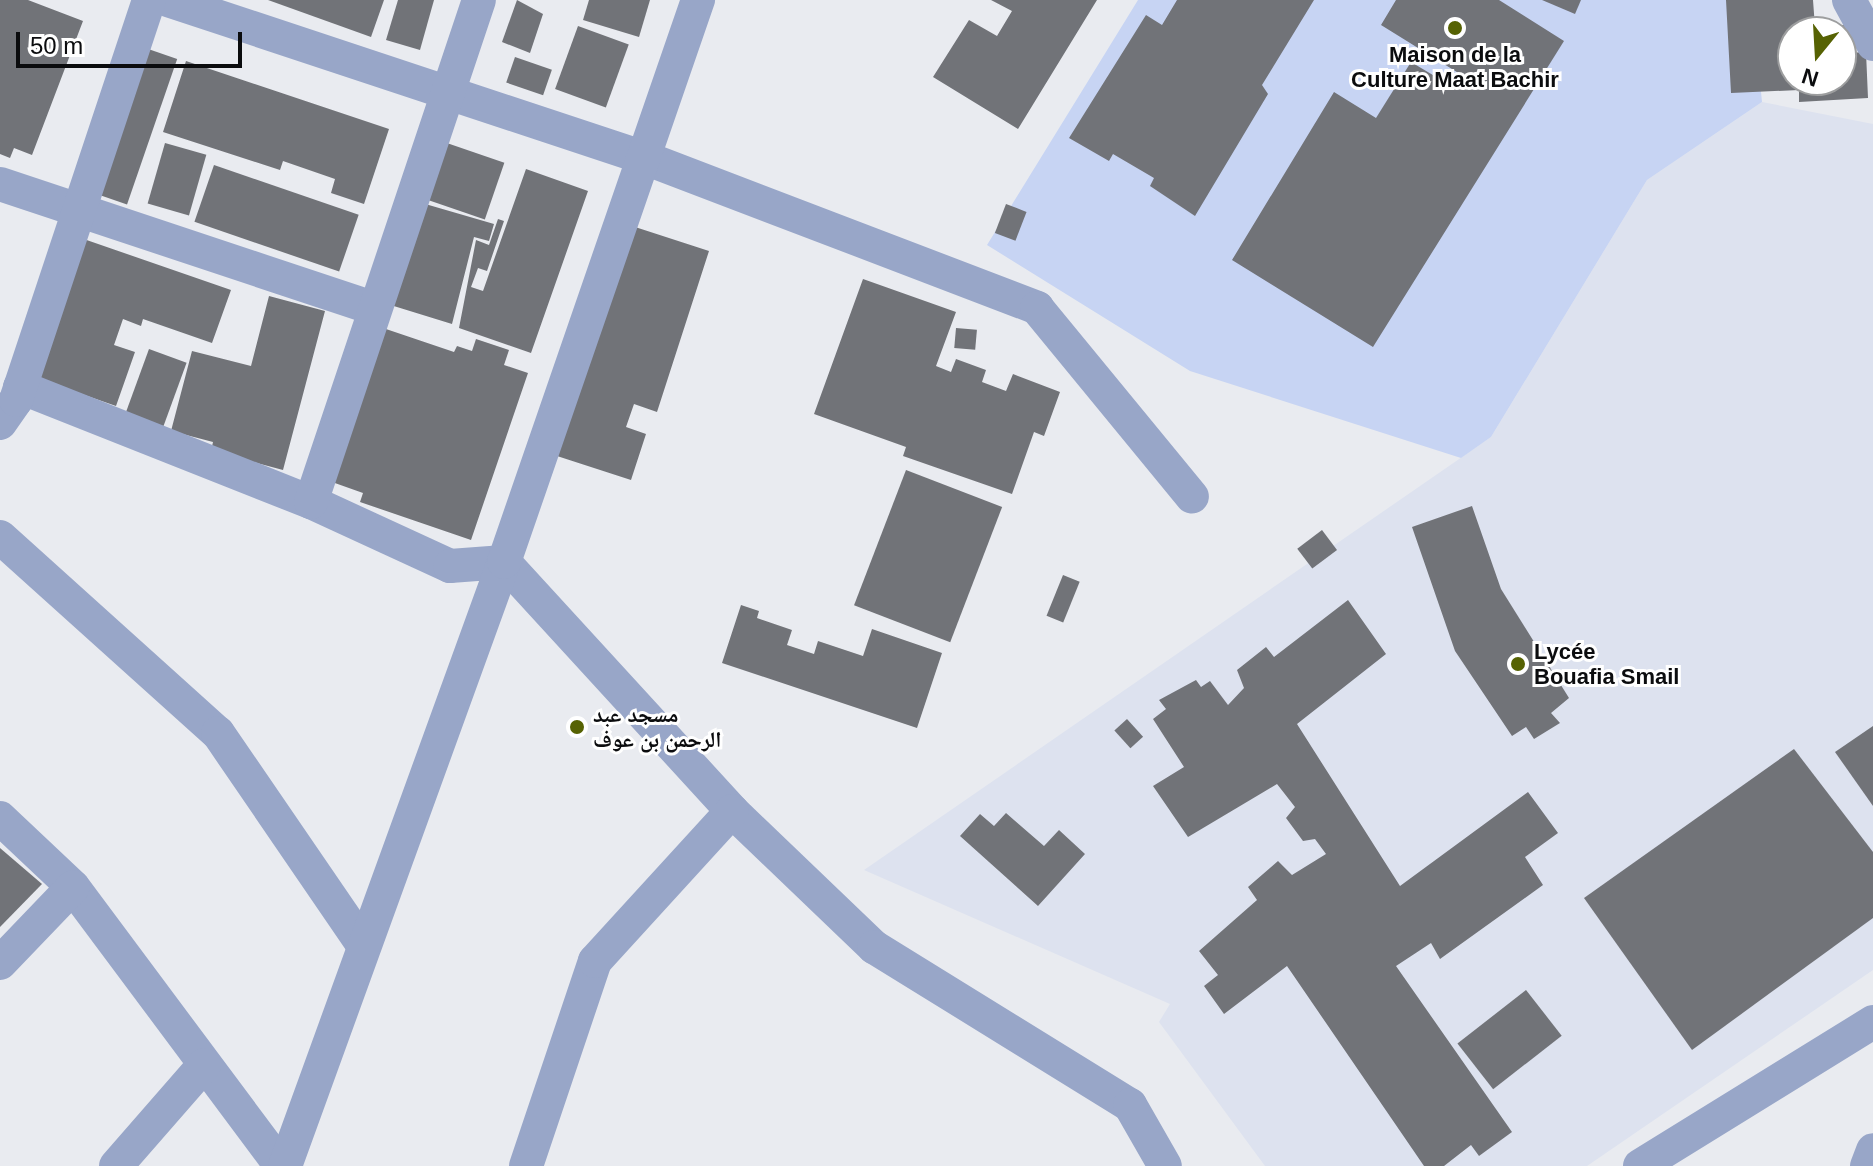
<!DOCTYPE html>
<meta charset="utf-8">
<style>
body{margin:0}
#map{position:relative;width:1873px;height:1166px;overflow:hidden;background:#e9ebf0;font-family:Arial,"Noto Naskh Arabic",sans-serif}
div>[style]{position:absolute}
.built>*{inset:0;background:#dde2ef}
.green>*{inset:0;background:#c7d4f3}
.building>*{inset:0;background:#717378;transform-origin:0 0}
.minor>*{height:34px;margin:-17px;padding:0 17px;transform-origin:17px;border-radius:17px;background:#98a6c8}
.dots>*{width:22px;height:22px;translate:-50% -50%;box-sizing:border-box;border:4px solid #fff;border-radius:50%}
span{translate:-50% -50%;white-space:nowrap;text-align:center;line-height:1.15;-webkit-text-stroke:6px #fff;paint-order:stroke}
.poi-label{font-size:22px;color:#0b0c0e;font-weight:700}
.left{translate:0 -50%;text-align:left}
.north{position:absolute;left:1777px;top:16px;width:80px;height:80px;box-sizing:border-box;background:#fff;border:2px solid #9d9e9f;border-radius:50%;rotate:198deg;font-size:22px;font-weight:700;line-height:32px;text-align:center;color:#0b0c0e}
.north::after{content:'';display:block;margin:auto;width:28px;height:36px;background:#566203;clip-path:polygon(50% 0,100% 100%,50% 72%,0 100%)}
.scale{position:absolute;left:16px;top:32px;width:226px;height:36px;box-sizing:border-box;border:4px solid #0b0c0e;border-top:0;padding-left:10px;font-size:24px;line-height:28px;white-space:nowrap;color:#0b0c0e;-webkit-text-stroke:6px #fff;paint-order:stroke}
</style>
<div id="map">
<div class="built">
<i style="clip-path:polygon(1762px 102px,1873px 124px,1873px 970px,1587px 1166px,1265px 1166px,1159px 1022px,1170px 1004px,864px 870px,1491px 437px,1647px 180px)"></i>
</div>
<div class="green">
<i style="clip-path:polygon(1138px 0,1752px 0,1762px 102px,1647px 180px,1491px 437px,1461px 458px,1190px 371px,987px 245px)"></i>
</div>
<div class="building">
<i style="clip-path:polygon(0 0,28px 0,83px 21px,32px 155px,14px 148px,10px 158px,0 154px)"></i>
<i style="clip-path:polygon(268px 0,384px 0,371px 37px)"></i>
<i style="clip-path:polygon(398px 0,434px 0,420px 50px,386px 40px)"></i>
<i style="clip-path:polygon(517px 0,543px 14px,530px 53px,502px 42px)"></i>
<i style="clip-path:polygon(589px 0,650px 0,639px 37px,583px 20px)"></i>
<i style="clip-path:polygon(991px 0,1097px 0,1018px 129px,933px 77px,969px 20px,997px 36px,1012px 11px)"></i>
<i style="clip-path:polygon(1177px 0,1314px 0,1262px 85px,1268px 94px,1195px 216px,1150px 186px,1154px 178px,1113px 154px,1109px 161px,1069px 138px,1146px 15px,1162px 25px)"></i>
<i style="clip-path:polygon(1396px 0,1499px 0,1564px 41px,1373px 347px,1232px 260px,1334px 92px,1376px 118px,1411px 62px,1453px 87px,1460px 74px,1381px 25px)"></i>
<i style="clip-path:polygon(1542px 0,1581px 0,1575px 14px)"></i>
<i style="clip-path:polygon(evenodd,1726px 0,1813px 0,1815px 27px,1846px 25px,1847px 53px,1866px 52px,1868px 98px,1799px 102px,1799px 90px,1731px 93px,1726px 0,1793px 32px,1841px 32px,1841px 80px,1793px 80px,1793px 32px)"></i>
<i style="left:578px;top:26px;width:54px;height:67px;rotate:20deg"></i>
<i style="left:128px;top:42px;width:52px;height:154px;rotate:19deg"></i>
<i style="left:515px;top:57px;width:39px;height:27px;rotate:19deg"></i>
<i style="clip-path:polygon(186px 61px,389px 129px,364px 204px,331px 193px,335px 179px,283px 161px,280px 170px,163px 132px)"></i>
<i style="left:441px;top:141px;width:67px;height:60px;rotate:19deg"></i>
<i style="left:165px;top:143px;width:43px;height:63px;rotate:16deg"></i>
<i style="left:214px;top:165px;width:153px;height:60px;rotate:19deg"></i>
<i style="clip-path:polygon(526px 169px,588px 191px,531px 353px,459px 328px,476px 240px,489px 245px,498px 219px,504px 221px,487px 271px,478px 268px,471px 287px,483px 291px)"></i>
<i style="clip-path:polygon(415px 201px,494px 224px,489px 241px,474px 237px,452px 324px,384px 303px)"></i>
<i style="left:1006px;top:204px;width:22px;height:31px;rotate:21deg"></i>
<i style="clip-path:polygon(632px 226px,709px 251px,657px 412px,634px 404px,626px 427px,646px 434px,631px 480px,557px 456px)"></i>
<i style="clip-path:polygon(75px 236px,231px 290px,212px 343px,143px 319px,141px 326px,123px 319px,114px 345px,135px 352px,116px 406px,10px 369px)"></i>
<i style="clip-path:polygon(863px 279px,956px 312px,936px 366px,951px 372px,956px 359px,986px 370px,982px 382px,1006px 391px,1013px 374px,1060px 392px,1044px 436px,1034px 432px,1012px 494px,903px 456px,906px 447px,814px 414px)"></i>
<i style="clip-path:polygon(269px 296px,325px 311px,283px 470px,211px 451px,213px 442px,171px 431px,192px 351px,251px 366px)"></i>
<i style="clip-path:polygon(383px 328px,454px 352px,457px 346px,472px 351px,476px 339px,509px 350px,504px 365px,528px 373px,471px 540px,360px 502px,363px 493px,332px 482px)"></i>
<i style="left:956px;top:328px;width:21px;height:20px;rotate:5deg"></i>
<i style="left:149px;top:349px;width:40px;height:69px;rotate:20deg"></i>
<i style="left:906px;top:470px;width:103px;height:145px;rotate:21deg"></i>
<i style="clip-path:polygon(1472px 506px,1501px 589px,1569px 698px,1551px 713px,1560px 723px,1534px 739px,1526px 727px,1512px 736px,1455px 651px,1412px 527px)"></i>
<i style="left:1322px;top:530px;width:25px;height:31px;rotate:53deg"></i>
<i style="left:1063px;top:575px;width:18px;height:44px;rotate:22deg"></i>
<i style="clip-path:polygon(1348px 600px,1386px 654px,1297px 724px,1400px 886px,1528px 792px,1558px 833px,1525px 857px,1543px 885px,1440px 959px,1431px 943px,1396px 966px,1512px 1132px,1479px 1156px,1471px 1145px,1444px 1166px,1424px 1166px,1287px 966px,1224px 1014px,1204px 986px,1218px 975px,1199px 951px,1257px 900px,1248px 887px,1278px 861px,1292px 875px,1326px 854px,1315px 839px,1303px 841px,1286px 818px,1295px 807px,1277px 784px,1188px 837px,1153px 786px,1184px 767px,1153px 719px,1166px 709px,1159px 700px,1196px 680px,1201px 687px,1210px 681px,1228px 705px,1244px 688px,1237px 670px,1266px 647px,1274px 657px)"></i>
<i style="clip-path:polygon(741px 605px,759px 611px,757px 618px,792px 630px,787px 645px,814px 654px,818px 641px,863px 656px,872px 629px,942px 653px,917px 728px,722px 663px)"></i>
<i style="left:1127px;top:719px;width:24px;height:17px;rotate:48deg"></i>
<i style="clip-path:polygon(1873px 726px,1873px 806px,1835px 752px)"></i>
<i style="clip-path:polygon(1794px 749px,1873px 852px,1873px 918px,1692px 1050px,1584px 898px)"></i>
<i style="clip-path:polygon(1006px 813px,1044px 846px,1059px 830px,1085px 854px,1038px 906px,960px 836px,980px 814px,994px 826px)"></i>
<i style="clip-path:polygon(0 848px,42px 884px,0 927px)"></i>
<i style="left:1526px;top:990px;width:58px;height:87px;rotate:52deg"></i>
</div>
<div class="minor">
<i style="left:168px;top:0;width:502px;rotate:18.33deg"></i>
<i style="left:645px;top:158px;width:420px;rotate:20.9deg"></i>
<i style="left:1037px;top:308px;width:244px;rotate:50.6deg"></i>
<i style="left:1849px;top:0;width:50px;rotate:61.4deg"></i>
<i style="left:0;top:184px;width:395px;rotate:18.4deg"></i>
<i style="left:20px;top:387px;width:313px;rotate:21.6deg"></i>
<i style="left:311px;top:502px;width:153px;rotate:24.7deg"></i>
<i style="left:450px;top:566px;width:54px;rotate:-4.2deg"></i>
<i style="left:504px;top:562px;width:338px;rotate:47.5deg"></i>
<i style="left:732px;top:811px;width:197px;rotate:43.8deg"></i>
<i style="left:874px;top:947px;width:301px;rotate:31.7deg"></i>
<i style="left:1130px;top:1105px;width:70px;rotate:60.2deg"></i>
<i style="left:0;top:423px;width:28px;rotate:-55deg"></i>
<i style="left:16px;top:400px;width:422px;rotate:-71.6deg"></i>
<i style="left:311px;top:502px;width:529px;rotate:-71.5deg"></i>
<i style="left:0;top:537px;width:293px;rotate:42deg"></i>
<i style="left:218px;top:733px;width:257px;rotate:55.6deg"></i>
<i style="left:0;top:818px;width:100px;rotate:43.4deg"></i>
<i style="left:73px;top:887px;width:348px;rotate:53.3deg"></i>
<i style="left:0;top:963px;width:105px;rotate:-46.2deg"></i>
<i style="left:116px;top:1166px;width:134px;rotate:-48.9deg"></i>
<i style="left:285px;top:1166px;width:642px;rotate:-70.07deg"></i>
<i style="left:504px;top:562px;width:595px;rotate:-70.96deg"></i>
<i style="left:526px;top:1166px;width:216px;rotate:-71.4deg"></i>
<i style="left:595px;top:961px;width:203px;rotate:-47.6deg"></i>
<i style="left:1640px;top:1166px;width:274px;rotate:-31.7deg"></i>
<i style="left:1867px;top:1166px;width:17px;rotate:-69deg"></i>
</div>
<div class="dots">
<i style="left:1455px;top:28px;background:#566203"></i>
<i style="left:1518px;top:664px;background:#566203"></i>
<i style="left:577px;top:727px;background:#566203"></i>
</div>
<div class="poi-label">
<span style="left:1455px;top:67px">Maison de la<br>Culture Maat Bachir</span>
<span class="left" style="left:1534px;top:664px">Lycée<br>Bouafia Smail</span>
<span class="left" style="left:593px;top:727px">مسجد عبد<br>الرحمن بن عوف</span>
</div>
<div class="north">N</div>
<div class="scale">50 m</div>
</div>
